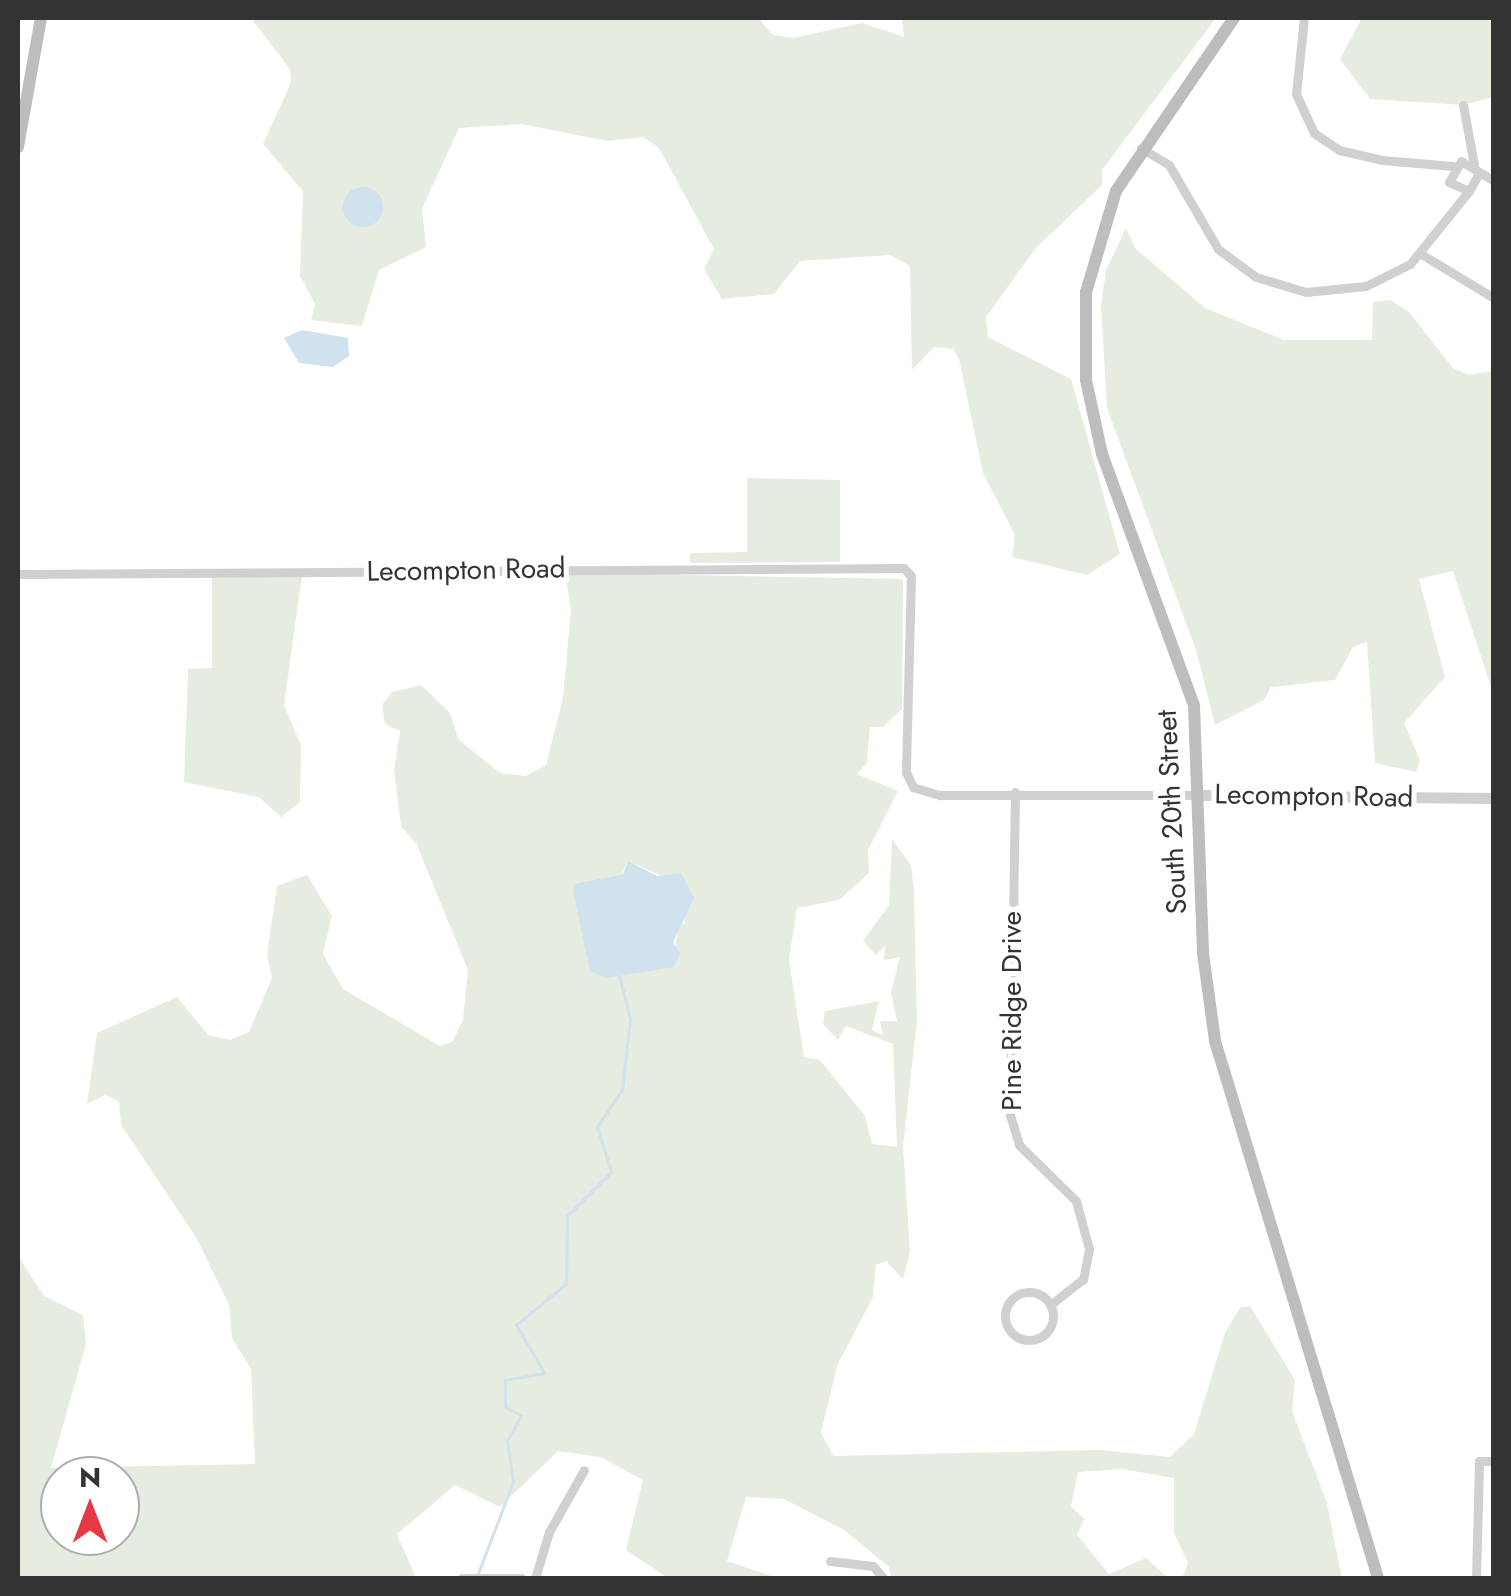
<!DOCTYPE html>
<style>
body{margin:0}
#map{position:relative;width:1511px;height:1596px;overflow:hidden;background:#fff;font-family:Jost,sans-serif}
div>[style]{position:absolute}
.green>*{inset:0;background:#e6ecdf}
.water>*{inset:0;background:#cfe2ee}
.round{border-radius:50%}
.stream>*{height:2.5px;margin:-1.25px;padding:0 1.25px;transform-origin:1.25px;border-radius:1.25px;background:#cfe2ee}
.minor>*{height:9px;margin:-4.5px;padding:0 4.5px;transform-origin:4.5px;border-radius:4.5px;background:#d0d0d0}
.minor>.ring{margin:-4.5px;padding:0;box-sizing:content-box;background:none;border:9px solid #d0d0d0;border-radius:50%}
.tertiary>*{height:11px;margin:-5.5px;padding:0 5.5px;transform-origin:5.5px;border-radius:5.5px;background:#d0d0d0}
.secondary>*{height:12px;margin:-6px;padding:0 6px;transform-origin:6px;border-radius:6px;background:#bdbdbd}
span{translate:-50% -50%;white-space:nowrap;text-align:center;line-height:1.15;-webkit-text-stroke:10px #fff;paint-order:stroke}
.street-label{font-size:28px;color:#333}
.frame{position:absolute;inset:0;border:20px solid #333;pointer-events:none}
.north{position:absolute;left:40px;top:1456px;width:100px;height:100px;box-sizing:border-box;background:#fff;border:2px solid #adadad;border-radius:50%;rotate:0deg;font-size:28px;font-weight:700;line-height:40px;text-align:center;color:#333}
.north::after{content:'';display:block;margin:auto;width:35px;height:45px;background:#e63946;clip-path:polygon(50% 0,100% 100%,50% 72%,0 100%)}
</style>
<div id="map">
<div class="green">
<i style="clip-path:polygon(251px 18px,758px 18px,773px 35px,793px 38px,862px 23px,904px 37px,902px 18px,1216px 18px,1102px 170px,1102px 185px,1036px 248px,986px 317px,988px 337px,1071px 379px,1120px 554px,1087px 575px,1012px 557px,1015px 535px,983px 473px,959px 359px,953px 349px,934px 347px,912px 370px,910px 266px,890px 255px,800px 261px,774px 294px,722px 299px,704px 269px,714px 249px,659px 148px,643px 137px,607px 141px,521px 124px,459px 128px,422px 209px,426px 247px,379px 270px,362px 326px,311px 320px,315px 304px,300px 276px,303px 191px,263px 144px,291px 83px,290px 69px)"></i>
<i style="clip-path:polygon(1362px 18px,1493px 18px,1493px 97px,1463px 105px,1370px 99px,1340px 59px)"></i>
<i style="clip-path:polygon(1126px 228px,1135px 248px,1205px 308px,1284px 340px,1372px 340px,1373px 302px,1390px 300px,1409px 312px,1453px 368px,1468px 375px,1493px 371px,1493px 693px,1453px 571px,1419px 579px,1445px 677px,1404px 723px,1420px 760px,1416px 772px,1375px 763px,1367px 642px,1353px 647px,1335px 680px,1271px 687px,1264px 700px,1215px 725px,1196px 650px,1107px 408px,1101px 305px,1106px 270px)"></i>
<i style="clip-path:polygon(747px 478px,840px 480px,840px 562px,690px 563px,690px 553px,747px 552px)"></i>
<i style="clip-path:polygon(evenodd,565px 573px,903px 579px,902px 709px,883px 727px,870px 727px,867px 763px,857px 774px,898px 791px,868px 850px,869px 873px,839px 900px,797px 908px,789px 960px,804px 1057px,820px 1060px,865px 1116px,872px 1144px,897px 1147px,893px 1044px,846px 1026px,838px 1040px,823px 1024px,825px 1011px,879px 1001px,872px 1030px,883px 1035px,880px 1021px,897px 1021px,891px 993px,900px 957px,884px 960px,885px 946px,876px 955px,863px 941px,889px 905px,892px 839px,911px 865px,914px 892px,917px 1021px,903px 1146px,910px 1251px,903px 1279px,886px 1261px,876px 1265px,873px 1297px,837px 1366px,821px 1433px,834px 1456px,1099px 1450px,1170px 1457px,1194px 1434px,1225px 1333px,1240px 1308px,1250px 1306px,1295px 1380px,1292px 1411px,1327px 1503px,1342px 1578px,1182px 1578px,1188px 1563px,1174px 1533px,1174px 1478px,1122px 1469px,1078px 1472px,1071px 1506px,1084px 1519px,1077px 1535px,1109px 1574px,1146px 1558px,1168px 1578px,891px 1578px,889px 1567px,844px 1530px,784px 1499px,746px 1497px,727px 1561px,777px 1578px,668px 1578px,626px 1550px,643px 1480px,600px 1457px,558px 1451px,500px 1507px,455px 1485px,397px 1534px,416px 1578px,18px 1578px,18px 1256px,44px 1296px,83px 1315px,86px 1344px,51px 1468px,255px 1464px,251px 1369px,232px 1338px,229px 1305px,196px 1237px,121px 1125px,119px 1101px,105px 1095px,87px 1104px,97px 1033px,177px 997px,208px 1035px,230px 1040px,249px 1032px,272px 978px,267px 954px,277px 886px,307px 875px,332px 916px,323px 954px,343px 989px,440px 1046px,452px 1042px,463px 1020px,468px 970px,417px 845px,401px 826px,394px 770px,400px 731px,385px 724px,382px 705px,392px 692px,421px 685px,450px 713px,459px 740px,500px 773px,526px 776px,546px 765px,563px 698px,571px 610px,565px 573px,628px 861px,664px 877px,686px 924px,679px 923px,675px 949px,658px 968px,640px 972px,577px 883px,622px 874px,628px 861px,565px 573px,60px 1476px,120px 1476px,120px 1536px,60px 1536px,60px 1476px)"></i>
<i style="clip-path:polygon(302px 576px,284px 705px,301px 745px,300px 802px,281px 817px,259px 797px,184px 782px,188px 669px,212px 668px,212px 577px)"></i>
</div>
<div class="water">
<i class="round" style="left:343px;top:187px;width:40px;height:40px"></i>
<i style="clip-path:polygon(302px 330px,348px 338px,349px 356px,333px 367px,299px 363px,284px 338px)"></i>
<i style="clip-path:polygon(628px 861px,657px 876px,681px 873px,694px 898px,673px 942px,680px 954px,674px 967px,606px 978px,590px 971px,573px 891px,577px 883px,623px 874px)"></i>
</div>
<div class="stream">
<i style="left:477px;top:1576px;width:101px;rotate:-69deg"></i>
<i style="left:513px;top:1482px;width:41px;rotate:-98.3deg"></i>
<i style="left:507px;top:1441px;width:29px;rotate:-61deg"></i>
<i style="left:521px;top:1416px;width:18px;rotate:-151deg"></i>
<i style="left:505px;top:1407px;width:27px;rotate:-90deg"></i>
<i style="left:505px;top:1380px;width:40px;rotate:-10deg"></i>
<i style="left:544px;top:1373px;width:56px;rotate:-120.3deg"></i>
<i style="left:516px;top:1325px;width:65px;rotate:-39.4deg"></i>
<i style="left:566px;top:1284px;width:68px;rotate:-89.2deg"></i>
<i style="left:567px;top:1216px;width:62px;rotate:-45deg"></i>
<i style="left:611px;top:1172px;width:47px;rotate:-107.3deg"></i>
<i style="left:597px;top:1127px;width:45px;rotate:-56deg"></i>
<i style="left:622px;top:1090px;width:71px;rotate:-83.6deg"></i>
<i style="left:630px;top:1019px;width:44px;rotate:-104.3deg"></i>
</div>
<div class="minor">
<i style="left:1304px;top:18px;width:76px;rotate:96deg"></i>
<i style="left:1296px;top:94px;width:43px;rotate:65.2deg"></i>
<i style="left:1314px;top:133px;width:30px;rotate:34deg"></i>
<i style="left:1339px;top:150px;width:44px;rotate:13.1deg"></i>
<i style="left:1382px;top:160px;width:71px;rotate:4.8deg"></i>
<i style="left:1463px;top:105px;width:61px;rotate:79.6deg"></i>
<i style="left:1141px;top:148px;width:33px;rotate:31deg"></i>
<i style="left:1169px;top:165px;width:97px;rotate:59.7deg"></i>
<i style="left:1218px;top:249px;width:47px;rotate:36.4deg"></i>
<i style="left:1256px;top:277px;width:52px;rotate:16.7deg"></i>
<i style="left:1306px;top:292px;width:60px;rotate:-5.7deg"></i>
<i style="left:1366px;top:286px;width:49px;rotate:-26.6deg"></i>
<i style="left:1410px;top:264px;width:94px;rotate:-51.1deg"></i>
<i style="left:1479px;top:173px;width:21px;rotate:119deg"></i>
<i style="left:1469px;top:191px;width:22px;rotate:-156deg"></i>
<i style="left:1449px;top:182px;width:24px;rotate:-60deg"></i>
<i style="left:1461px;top:161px;width:39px;rotate:31deg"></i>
<i style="left:1421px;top:254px;width:85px;rotate:31.1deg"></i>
<i style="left:18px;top:574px;width:886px;rotate:-0.39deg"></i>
<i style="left:904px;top:568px;width:11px;rotate:49deg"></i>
<i style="left:911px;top:576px;width:196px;rotate:91.5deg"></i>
<i style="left:906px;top:772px;width:17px;rotate:65deg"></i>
<i style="left:913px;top:787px;width:28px;rotate:17deg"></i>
<i style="left:940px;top:795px;width:261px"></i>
<i style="left:1015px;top:792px;width:323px;rotate:90.9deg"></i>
<i style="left:1010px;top:1115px;width:31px;rotate:73deg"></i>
<i style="left:1019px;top:1145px;width:80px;rotate:44.5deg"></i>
<i style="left:1076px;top:1201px;width:50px;rotate:74.8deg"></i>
<i style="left:1089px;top:1249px;width:31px;rotate:101deg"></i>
<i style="left:1083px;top:1279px;width:42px;rotate:141.8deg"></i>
<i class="ring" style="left:1005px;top:1292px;width:39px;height:39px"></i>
<i style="left:830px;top:1561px;width:43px;rotate:6.6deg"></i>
<i style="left:873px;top:1566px;width:16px;rotate:50deg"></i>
<i style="left:462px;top:1578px;width:59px"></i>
<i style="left:535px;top:1578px;width:48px;rotate:-73.1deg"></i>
<i style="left:549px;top:1532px;width:71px;rotate:-60.6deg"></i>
<i style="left:1476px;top:1578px;width:117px;rotate:-88.5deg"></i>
<i style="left:1479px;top:1461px;width:15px"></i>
</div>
<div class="tertiary">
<i style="left:1201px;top:795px;width:293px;rotate:0.6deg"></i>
</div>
<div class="secondary">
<i style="left:1234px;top:18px;width:209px;rotate:124.3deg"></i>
<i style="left:1116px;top:191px;width:105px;rotate:106.5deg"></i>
<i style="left:1086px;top:292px;width:88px;rotate:90deg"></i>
<i style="left:1086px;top:380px;width:76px;rotate:77.8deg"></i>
<i style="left:1102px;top:454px;width:268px;rotate:69.9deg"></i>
<i style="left:1194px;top:706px;width:247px;rotate:87.9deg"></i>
<i style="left:1203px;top:953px;width:89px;rotate:82.2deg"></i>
<i style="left:1215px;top:1041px;width:561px;rotate:73.11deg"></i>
<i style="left:18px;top:147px;width:131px;rotate:-79.9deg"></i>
</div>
<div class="street-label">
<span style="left:466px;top:570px;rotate:-1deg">Lecompton Road</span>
<span style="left:1314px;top:796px;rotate:1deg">Lecompton Road</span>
<span style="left:1172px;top:812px;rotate:-93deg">South 20th Street</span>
<span style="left:1012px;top:1011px;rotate:-90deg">Pine Ridge Drive</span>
</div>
<div class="frame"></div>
<div class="north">N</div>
</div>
